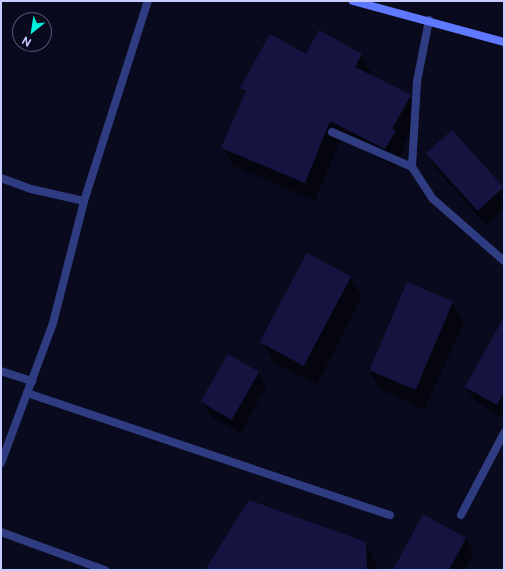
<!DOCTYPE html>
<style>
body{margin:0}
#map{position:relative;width:505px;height:571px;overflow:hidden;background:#0a0a1e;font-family:"Public Sans",sans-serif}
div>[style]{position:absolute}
.shadow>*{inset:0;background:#0007}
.building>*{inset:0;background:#151441;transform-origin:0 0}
.street>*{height:8px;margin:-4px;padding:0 4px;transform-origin:4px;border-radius:4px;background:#303c82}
.secondary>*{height:8px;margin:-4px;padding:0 4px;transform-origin:4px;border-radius:4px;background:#5e78ff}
span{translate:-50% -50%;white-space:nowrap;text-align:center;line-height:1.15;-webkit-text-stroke:4px #0a0a1e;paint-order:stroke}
.frame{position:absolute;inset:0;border:2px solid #c7cbff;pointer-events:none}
.north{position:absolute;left:12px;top:12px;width:40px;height:40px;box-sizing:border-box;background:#0a0a1e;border:1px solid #565778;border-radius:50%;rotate:210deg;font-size:11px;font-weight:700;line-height:16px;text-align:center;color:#c7cbff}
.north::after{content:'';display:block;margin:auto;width:14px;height:18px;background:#00f2dc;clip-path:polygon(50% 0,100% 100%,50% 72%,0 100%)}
</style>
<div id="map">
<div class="shadow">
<i style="clip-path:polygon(306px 55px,361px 55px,372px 73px,370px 76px,410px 96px,420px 114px,403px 145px,405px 149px,396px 167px,341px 139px,315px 201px,233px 166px,223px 148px,245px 95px,241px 88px)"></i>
<i style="clip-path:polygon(427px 154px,503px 188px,504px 209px,486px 225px,435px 168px)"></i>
<i style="clip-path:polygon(350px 277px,362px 297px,317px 384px,273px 362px,262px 341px)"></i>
<i style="clip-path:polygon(452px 303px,464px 323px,424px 410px,380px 389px,368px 369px)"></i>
<i style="clip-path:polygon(504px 350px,504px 418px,475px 401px,466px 387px)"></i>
<i style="clip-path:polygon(258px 372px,266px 387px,241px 433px,211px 417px,203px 403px)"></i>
<i style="clip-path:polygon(466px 538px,474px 553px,465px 570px,394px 570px)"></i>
<i style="clip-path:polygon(365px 543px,379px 570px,207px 570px)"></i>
</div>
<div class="building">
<i style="clip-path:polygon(319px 30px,362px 54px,355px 67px,411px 95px,392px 129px,396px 131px,385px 149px,330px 121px,305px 183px,221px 148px,246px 91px,240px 88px,270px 34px,306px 54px)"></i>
<i style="left:452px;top:130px;width:77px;height:35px;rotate:48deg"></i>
<i style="left:307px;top:253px;width:50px;height:101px;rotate:28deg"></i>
<i style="left:407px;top:282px;width:50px;height:96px;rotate:23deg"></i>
<i style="clip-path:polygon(504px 317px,504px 392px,497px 405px,465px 387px)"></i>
<i style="left:228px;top:354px;width:36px;height:55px;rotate:30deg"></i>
<i style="clip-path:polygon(249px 500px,366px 542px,367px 570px,205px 570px)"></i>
<i style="clip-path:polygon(423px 514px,466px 538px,449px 570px,393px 570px)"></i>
</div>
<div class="street">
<i style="left:429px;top:20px;width:63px;rotate:101deg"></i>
<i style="left:417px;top:82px;width:85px;rotate:93.4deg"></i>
<i style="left:412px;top:167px;width:38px;rotate:57deg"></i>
<i style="left:433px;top:199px;width:94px;rotate:41.1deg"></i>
<i style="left:332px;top:132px;width:87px;rotate:23.6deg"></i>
<i style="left:1px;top:178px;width:32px;rotate:20deg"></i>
<i style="left:31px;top:189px;width:54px;rotate:12.8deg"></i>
<i style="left:1px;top:371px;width:33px;rotate:18deg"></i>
<i style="left:27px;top:393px;width:383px;rotate:18.6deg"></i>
<i style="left:1px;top:463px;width:149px;rotate:-69.6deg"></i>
<i style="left:53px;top:323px;width:126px;rotate:-75.7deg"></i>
<i style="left:84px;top:201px;width:210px;rotate:-72.3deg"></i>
<i style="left:461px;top:515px;width:93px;rotate:-62.3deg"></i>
<i style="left:1px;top:532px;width:111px;rotate:20.1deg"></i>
</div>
<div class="secondary">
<i style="left:353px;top:1px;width:156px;rotate:15.2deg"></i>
</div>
<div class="frame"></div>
<div class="north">N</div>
</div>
